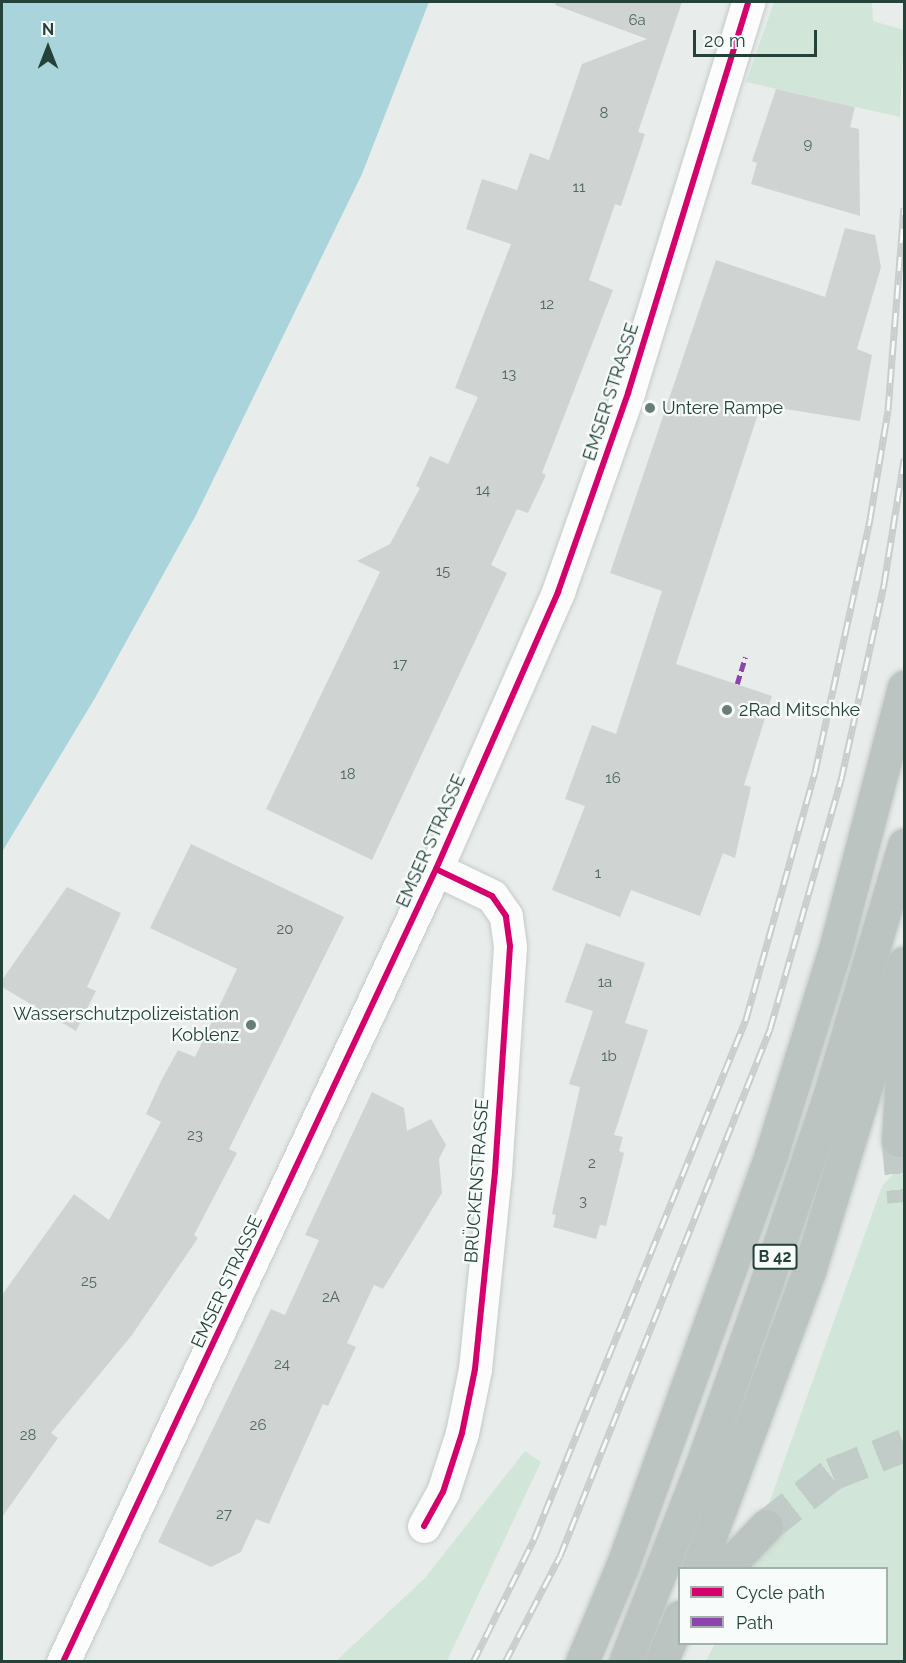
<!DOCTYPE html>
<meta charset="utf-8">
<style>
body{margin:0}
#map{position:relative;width:906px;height:1663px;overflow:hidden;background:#e8edeb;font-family:Raleway,sans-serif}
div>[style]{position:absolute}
.green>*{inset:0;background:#d1e6d8}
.water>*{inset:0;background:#a9d4db}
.building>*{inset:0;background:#cfd4d2}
.highway-tunnel>*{height:33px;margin-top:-16.5px;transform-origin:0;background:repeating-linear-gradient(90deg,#c1cbc8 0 33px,transparent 0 49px)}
.roads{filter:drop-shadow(0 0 2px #c5cac8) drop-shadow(0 0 2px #c5cac8)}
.street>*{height:33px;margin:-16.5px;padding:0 16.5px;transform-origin:16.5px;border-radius:16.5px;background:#fcfcfc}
.secondary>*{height:33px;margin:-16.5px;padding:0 16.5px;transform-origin:16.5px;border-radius:16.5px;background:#fcfcfc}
.highway>*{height:33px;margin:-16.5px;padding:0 16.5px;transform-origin:16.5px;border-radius:16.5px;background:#bcc4c2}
.rail>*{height:7px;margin-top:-3.5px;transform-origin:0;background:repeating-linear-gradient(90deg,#f7fbf9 0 14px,#c9cdcc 0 28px);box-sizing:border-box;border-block:2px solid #c9cdcc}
.quiet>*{height:4.5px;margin-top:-2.25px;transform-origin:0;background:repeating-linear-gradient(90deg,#8e44ad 0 9px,transparent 0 13.5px)}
.cycleway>*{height:6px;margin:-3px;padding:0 3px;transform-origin:3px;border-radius:3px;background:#d6006c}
.dots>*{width:16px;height:16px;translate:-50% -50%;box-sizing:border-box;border:3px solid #f7fbf9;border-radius:50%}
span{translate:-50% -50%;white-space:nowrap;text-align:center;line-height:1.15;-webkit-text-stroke:4.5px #f7fbf9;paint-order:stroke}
.number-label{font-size:15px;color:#506761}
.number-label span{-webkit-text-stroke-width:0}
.shield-label span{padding:2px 4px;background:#f7fbf9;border:2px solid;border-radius:4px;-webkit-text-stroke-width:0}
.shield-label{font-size:16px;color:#24423a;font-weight:700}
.street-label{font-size:18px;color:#24423a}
.poi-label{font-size:18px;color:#24423a}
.left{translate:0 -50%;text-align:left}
.right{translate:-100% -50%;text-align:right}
.frame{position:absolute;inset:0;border:3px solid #24423a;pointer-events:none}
.legend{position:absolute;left:678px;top:1567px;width:210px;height:78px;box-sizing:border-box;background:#f7fbf9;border:2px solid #a3b1ad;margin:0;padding:8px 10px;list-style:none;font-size:18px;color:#24423a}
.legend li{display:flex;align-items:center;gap:12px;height:30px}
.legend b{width:30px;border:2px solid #a3b1ad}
.north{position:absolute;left:18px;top:18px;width:60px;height:60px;-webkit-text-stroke:4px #f7fbf9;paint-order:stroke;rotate:0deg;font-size:16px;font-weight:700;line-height:24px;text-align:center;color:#24423a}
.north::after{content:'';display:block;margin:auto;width:21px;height:27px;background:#24423a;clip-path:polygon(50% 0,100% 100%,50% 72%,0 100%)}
.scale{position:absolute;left:693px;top:30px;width:124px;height:27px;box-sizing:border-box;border:3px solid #24423a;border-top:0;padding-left:8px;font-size:18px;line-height:21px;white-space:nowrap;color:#24423a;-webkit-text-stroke:4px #f7fbf9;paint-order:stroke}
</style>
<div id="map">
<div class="green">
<i style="clip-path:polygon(774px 2px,872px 2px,873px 21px,904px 30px,900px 117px,746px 82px)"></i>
<i style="clip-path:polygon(904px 1162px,904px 1661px,705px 1662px,715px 1644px,886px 1644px,886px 1568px,746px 1568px,882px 1186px)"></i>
<i style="clip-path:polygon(525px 1451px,541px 1462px,447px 1661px,336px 1661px,424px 1579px)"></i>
</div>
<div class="water">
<i style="clip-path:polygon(2px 2px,429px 2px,362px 174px,196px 515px,95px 698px,2px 852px)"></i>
</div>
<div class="building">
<i style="clip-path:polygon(556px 2px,682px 2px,638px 132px,645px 134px,621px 206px,615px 204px,589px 280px,613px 290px,542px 473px,546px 475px,528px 513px,517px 509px,491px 565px,507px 573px,372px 860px,266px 809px,380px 572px,357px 561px,390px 544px,420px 488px,416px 486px,430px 456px,448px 464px,478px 397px,455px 388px,511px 244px,466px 229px,482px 179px,517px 190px,530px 153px,549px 160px,582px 64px,647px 39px,555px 5px)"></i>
<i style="clip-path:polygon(776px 89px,855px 107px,850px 127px,859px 129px,860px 216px,751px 184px,757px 163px,752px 161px)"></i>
<i style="clip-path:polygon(845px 228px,875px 235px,881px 267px,857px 349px,872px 355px,860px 421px,761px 405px,676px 664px,772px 696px,744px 785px,751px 787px,735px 858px,723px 853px,700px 916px,631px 890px,620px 917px,552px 890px,585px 806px,565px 799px,592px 725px,616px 734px,662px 591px,610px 573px,716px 260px,825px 297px)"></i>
<i style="clip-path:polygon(191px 844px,344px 917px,229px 1149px,237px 1153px,194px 1235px,198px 1238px,132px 1335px,51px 1433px,58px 1438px,2px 1517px,2px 1295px,74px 1194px,109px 1220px,161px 1122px,146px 1114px,161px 1081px,178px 1050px,195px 1057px,237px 969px,150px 928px)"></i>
<i style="clip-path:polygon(67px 887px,121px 913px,87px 987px,96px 991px,76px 1031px,2px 987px,2px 980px)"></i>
<i style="clip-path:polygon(586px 943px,645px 963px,625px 1023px,648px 1030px,614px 1135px,623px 1137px,619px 1151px,624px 1153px,606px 1226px,600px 1225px,596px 1239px,553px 1227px,556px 1215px,552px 1214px,580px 1087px,569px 1084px,593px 1011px,565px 1002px)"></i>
<i style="clip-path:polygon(372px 1092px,404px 1108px,407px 1131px,431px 1119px,446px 1145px,439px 1159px,442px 1193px,383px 1289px,374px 1285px,347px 1343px,356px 1347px,328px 1406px,323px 1404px,269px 1524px,256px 1519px,241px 1552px,211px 1567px,158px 1542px,271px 1309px,285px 1315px,319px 1240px,305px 1235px)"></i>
</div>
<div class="highway-tunnel">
<i style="left:898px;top:1140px;width:62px;rotate:84.5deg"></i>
<i style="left:766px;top:1526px;width:84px;rotate:-38.2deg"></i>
<i style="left:832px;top:1474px;width:78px;rotate:-21.9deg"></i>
</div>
<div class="roads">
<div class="street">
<i style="left:424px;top:1526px;width:39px;rotate:-61deg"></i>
<i style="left:443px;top:1492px;width:62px;rotate:-72.1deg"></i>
<i style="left:462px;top:1433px;width:65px;rotate:-78.5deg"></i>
<i style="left:475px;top:1369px;width:198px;rotate:-84.2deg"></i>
<i style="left:495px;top:1172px;width:226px;rotate:-86.2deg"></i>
<i style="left:510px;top:946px;width:30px;rotate:-98deg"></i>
<i style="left:506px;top:916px;width:24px;rotate:-125deg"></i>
<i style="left:492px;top:896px;width:62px;rotate:-154.3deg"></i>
</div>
<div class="secondary">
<i style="left:63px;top:1662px;width:876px;rotate:-64.81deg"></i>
<i style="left:436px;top:869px;width:303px;rotate:-66.2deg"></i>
<i style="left:558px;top:592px;width:211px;rotate:-70.6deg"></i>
<i style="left:628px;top:393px;width:409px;rotate:-72.9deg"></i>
</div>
<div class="highway">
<i style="left:898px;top:1140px;width:99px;rotate:-86.5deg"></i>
<i style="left:698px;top:1568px;width:317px;rotate:-69.5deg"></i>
<i style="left:809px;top:1271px;width:322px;rotate:-72.9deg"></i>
<i style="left:726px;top:1568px;width:58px;rotate:-46.4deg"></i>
<i style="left:582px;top:1662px;width:103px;rotate:-67.2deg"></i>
<i style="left:622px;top:1567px;width:438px;rotate:-70.1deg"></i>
<i style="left:771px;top:1155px;width:215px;rotate:-72.7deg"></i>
<i style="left:835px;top:950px;width:272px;rotate:-75.3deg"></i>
<i style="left:625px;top:1662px;width:206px;rotate:-68.7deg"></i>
<i style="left:700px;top:1470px;width:210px;rotate:-70.5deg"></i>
<i style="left:770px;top:1272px;width:185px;rotate:-71.4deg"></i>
<i style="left:829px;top:1097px;width:263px;rotate:-73.4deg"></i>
<i style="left:661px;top:1662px;width:49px;rotate:-67.1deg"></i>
</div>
</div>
<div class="rail">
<i style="left:473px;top:1662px;width:137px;rotate:-63.6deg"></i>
<i style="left:534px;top:1539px;width:562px;rotate:-67.82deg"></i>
<i style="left:746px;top:1019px;width:256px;rotate:-74.4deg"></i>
<i style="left:815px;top:772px;width:259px;rotate:-77.7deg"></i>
<i style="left:870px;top:519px;width:110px;rotate:-80.6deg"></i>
<i style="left:888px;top:410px;width:203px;rotate:-85.5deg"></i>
<i style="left:505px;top:1662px;width:119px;rotate:-62.6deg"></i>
<i style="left:560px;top:1556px;width:567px;rotate:-68.27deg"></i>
<i style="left:770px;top:1029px;width:259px;rotate:-74.1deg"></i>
<i style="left:841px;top:780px;width:201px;rotate:-77.6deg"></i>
<i style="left:884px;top:584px;width:127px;rotate:-80.9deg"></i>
</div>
<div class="quiet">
<i style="left:737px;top:684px;width:28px;rotate:-73deg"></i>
</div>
<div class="cycleway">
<i style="left:424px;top:1526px;width:39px;rotate:-61deg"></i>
<i style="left:443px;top:1492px;width:62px;rotate:-72.1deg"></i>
<i style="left:462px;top:1433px;width:65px;rotate:-78.5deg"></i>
<i style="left:475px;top:1369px;width:198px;rotate:-84.2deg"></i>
<i style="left:495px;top:1172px;width:226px;rotate:-86.2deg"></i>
<i style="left:510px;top:946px;width:30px;rotate:-98deg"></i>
<i style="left:506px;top:916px;width:24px;rotate:-125deg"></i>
<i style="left:492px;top:896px;width:62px;rotate:-154.3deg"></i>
<i style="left:63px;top:1662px;width:876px;rotate:-64.81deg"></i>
<i style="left:436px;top:869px;width:303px;rotate:-66.2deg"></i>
<i style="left:558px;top:592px;width:211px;rotate:-70.6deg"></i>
<i style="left:628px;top:393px;width:409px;rotate:-72.9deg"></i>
</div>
<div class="dots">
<i style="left:650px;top:408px;background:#697e78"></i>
<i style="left:727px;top:710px;background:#697e78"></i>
<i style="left:251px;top:1025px;background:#697e78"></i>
</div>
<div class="number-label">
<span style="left:637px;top:21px">6a</span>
<span style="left:604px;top:114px">8</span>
<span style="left:808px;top:145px">9</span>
<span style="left:579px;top:188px">11</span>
<span style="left:547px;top:305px">12</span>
<span style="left:509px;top:375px">13</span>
<span style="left:483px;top:491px">14</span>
<span style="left:443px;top:572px">15</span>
<span style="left:400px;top:665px">17</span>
<span style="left:348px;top:775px">18</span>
<span style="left:613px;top:779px">16</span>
<span style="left:598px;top:874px">1</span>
<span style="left:285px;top:930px">20</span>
<span style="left:605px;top:983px">1a</span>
<span style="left:609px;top:1057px">1b</span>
<span style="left:195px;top:1136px">23</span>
<span style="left:592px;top:1164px">2</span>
<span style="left:583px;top:1202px">3</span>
<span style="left:89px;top:1282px">25</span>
<span style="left:331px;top:1298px">2A</span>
<span style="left:282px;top:1365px">24</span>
<span style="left:258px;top:1426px">26</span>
<span style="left:28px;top:1436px">28</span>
<span style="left:224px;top:1515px">27</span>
</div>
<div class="shield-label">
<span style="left:775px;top:1257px">B 42</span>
</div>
<div class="street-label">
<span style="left:611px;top:392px;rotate:-72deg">EMSER STRASSE</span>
<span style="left:431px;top:841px;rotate:-66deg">EMSER STRASSE</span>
<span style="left:477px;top:1181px;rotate:-86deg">BRÜCKENSTRASSE</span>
<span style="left:227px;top:1282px;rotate:-65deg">EMSER STRASSE</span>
</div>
<div class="poi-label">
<span class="left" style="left:662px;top:408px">Untere Rampe</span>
<span class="left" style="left:739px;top:710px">2Rad Mitschke</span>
<span class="right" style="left:239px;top:1025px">Wasserschutzpolizeistation<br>Koblenz</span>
</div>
<div class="frame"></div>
<ul class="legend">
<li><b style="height:8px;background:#d6006c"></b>Cycle path</li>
<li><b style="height:8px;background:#8e44ad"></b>Path</li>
</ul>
<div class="north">N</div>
<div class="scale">20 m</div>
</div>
